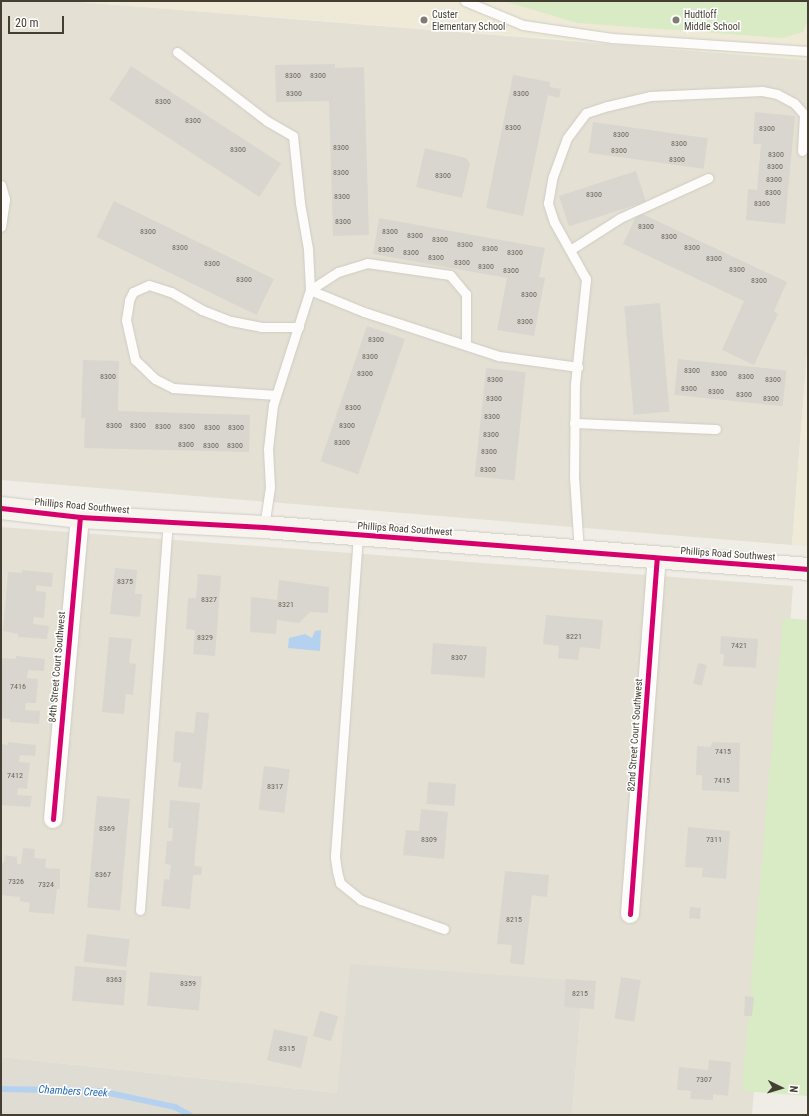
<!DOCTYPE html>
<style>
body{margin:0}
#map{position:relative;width:809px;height:1116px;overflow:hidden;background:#f0ede6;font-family:"Roboto Condensed",sans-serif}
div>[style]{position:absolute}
.residential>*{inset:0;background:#e4e0d3}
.industrial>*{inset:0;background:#dfdcd4}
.education>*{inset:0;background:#eeead7}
.green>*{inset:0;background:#d9ebc4}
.water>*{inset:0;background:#b4d2f0}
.stream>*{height:5.5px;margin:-2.75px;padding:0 2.75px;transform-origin:2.75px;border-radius:2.75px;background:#b4d2f0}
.building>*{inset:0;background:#d9d6cf;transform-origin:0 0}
.roads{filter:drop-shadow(0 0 1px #cdcbc4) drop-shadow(0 0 1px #cdcbc4)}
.lane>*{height:9px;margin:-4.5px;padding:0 4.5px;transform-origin:4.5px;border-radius:4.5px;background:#fdfcfb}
.street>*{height:18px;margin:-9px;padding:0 9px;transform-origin:9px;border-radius:9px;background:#fdfcfb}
.secondary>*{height:22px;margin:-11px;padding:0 11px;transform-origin:11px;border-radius:11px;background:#f6f4ed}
.cycleway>*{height:5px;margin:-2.5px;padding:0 2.5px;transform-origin:2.5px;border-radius:2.5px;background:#d6006c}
.dots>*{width:11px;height:11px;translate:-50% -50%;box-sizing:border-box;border:2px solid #fff;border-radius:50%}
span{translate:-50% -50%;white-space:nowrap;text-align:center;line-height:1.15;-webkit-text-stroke:3px #fff;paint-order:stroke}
.number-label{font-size:8px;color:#6b665b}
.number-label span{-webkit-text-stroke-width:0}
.poi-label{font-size:10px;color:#453f33}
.left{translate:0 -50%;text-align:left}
.street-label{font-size:10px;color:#453f33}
.water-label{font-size:11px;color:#266bb6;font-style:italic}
.frame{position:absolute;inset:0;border:2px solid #453f33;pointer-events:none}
.north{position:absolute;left:761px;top:1068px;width:40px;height:40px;-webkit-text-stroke:3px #fff;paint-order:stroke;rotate:95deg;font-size:11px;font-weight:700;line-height:16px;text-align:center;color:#453f33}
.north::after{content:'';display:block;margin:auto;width:14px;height:18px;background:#453f33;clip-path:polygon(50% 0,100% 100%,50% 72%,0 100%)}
.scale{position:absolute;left:8px;top:16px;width:56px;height:18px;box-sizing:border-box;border:2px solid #453f33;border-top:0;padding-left:5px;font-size:12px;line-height:14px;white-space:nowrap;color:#453f33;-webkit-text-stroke:3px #fff;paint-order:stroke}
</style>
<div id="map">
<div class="residential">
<i style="clip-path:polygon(1px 1px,67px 1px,808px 60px,808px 340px,792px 545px,1px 480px)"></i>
<i style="clip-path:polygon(1px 527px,793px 586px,752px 1115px,572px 1115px,583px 981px,337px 1093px,1px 1057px)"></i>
</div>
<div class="industrial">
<i style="clip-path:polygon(350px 964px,583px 981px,572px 1115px,1px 1115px,1px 1057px,337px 1093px)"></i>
</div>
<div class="education">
<i style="clip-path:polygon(67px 1px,808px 1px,808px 60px,543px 38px)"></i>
<i style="clip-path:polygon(808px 340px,808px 546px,792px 545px)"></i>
</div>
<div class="green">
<i style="clip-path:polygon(504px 1px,808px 1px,808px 20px,803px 32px,783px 38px,577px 23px)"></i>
<i style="clip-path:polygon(783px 618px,808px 620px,808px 1096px,742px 1091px)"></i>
</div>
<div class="water">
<i style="clip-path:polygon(321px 630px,320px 651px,288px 648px,289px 638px,305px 634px,312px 638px,315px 631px)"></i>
</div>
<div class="stream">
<i style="left:1px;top:1089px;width:99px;rotate:1.2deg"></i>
<i style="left:100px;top:1091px;width:77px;rotate:12deg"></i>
<i style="left:175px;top:1107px;width:17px;rotate:28deg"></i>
</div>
<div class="building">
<i style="clip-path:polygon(335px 64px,335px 68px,364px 67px,369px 235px,333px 236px,329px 101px,276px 102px,275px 65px)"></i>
<i style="left:131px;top:66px;width:179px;height:40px;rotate:33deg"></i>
<i style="clip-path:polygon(513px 75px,550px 82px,550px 87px,561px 89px,559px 98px,548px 95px,523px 216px,486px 208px)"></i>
<i style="clip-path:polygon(755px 112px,795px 116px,785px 224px,746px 220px,748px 189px,757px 190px,761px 144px,753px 144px)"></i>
<i style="left:593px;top:122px;width:116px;height:31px;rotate:8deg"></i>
<i style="clip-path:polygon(425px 148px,466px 158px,470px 164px,462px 198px,416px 187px)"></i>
<i style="left:636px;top:171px;width:32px;height:81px;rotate:72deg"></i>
<i style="left:114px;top:201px;width:178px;height:40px;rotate:26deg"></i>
<i style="clip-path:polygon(638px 212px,787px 282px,774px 311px,778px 314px,754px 365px,722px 350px,744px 301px,623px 244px)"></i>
<i style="clip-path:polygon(379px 218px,545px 248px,539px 277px,545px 278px,534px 336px,497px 330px,507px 278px,373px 254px)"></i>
<i style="left:660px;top:303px;width:109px;height:36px;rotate:85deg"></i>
<i style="left:367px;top:326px;width:40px;height:143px;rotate:19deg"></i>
<i style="left:678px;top:359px;width:109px;height:36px;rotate:6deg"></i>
<i style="clip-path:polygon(83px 360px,119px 361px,118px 411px,250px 415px,249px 452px,84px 448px,85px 418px,81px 418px)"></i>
<i style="left:486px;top:368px;width:40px;height:109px;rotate:6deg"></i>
<i style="clip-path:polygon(115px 568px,137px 570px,135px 594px,142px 594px,140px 617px,110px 614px)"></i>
<i style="clip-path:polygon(22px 570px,53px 573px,52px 587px,36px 585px,36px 591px,46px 592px,44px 618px,34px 617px,33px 624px,49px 626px,47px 639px,18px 637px,18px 634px,3px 631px,8px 572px,22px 573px)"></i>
<i style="clip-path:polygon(198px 574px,221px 576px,215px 656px,193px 654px,195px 630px,186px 629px,188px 598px,196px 598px)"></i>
<i style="clip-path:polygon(279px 580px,329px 587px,328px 613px,310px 612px,299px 623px,277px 620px,276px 634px,250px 632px,251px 597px,277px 600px)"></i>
<i style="clip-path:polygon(546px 615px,603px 620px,600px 649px,580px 647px,578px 660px,558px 658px,559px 646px,543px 644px)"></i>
<i style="clip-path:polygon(721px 636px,758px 639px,756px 668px,723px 666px,724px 654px,720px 654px)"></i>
<i style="clip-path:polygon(109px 637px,132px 639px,129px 663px,136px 664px,133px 695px,126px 694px,124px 714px,102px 712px)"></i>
<i style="left:433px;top:643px;width:54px;height:31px;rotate:4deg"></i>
<i style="clip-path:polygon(16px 656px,45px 659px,44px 671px,28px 670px,27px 678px,38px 679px,36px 703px,26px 703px,25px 710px,40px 711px,39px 724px,10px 722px,10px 719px,1px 718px,1px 658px,16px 659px)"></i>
<i style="left:698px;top:663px;width:9px;height:21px;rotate:13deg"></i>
<i style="clip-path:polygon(196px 712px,209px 713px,202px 789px,178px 787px,181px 763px,173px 762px,175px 731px,194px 733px)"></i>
<i style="clip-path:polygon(8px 742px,36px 745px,35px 756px,20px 755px,19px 762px,30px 763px,27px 789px,18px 788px,17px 795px,32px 796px,30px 807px,2px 805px,1px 744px,8px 745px)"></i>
<i style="clip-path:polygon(712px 742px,740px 743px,739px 792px,702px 790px,702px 775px,696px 775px,697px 746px,711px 747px)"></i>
<i style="left:264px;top:766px;width:26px;height:44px;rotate:7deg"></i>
<i style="left:428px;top:782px;width:28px;height:22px;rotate:4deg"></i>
<i style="left:97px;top:796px;width:33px;height:112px;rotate:5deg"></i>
<i style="clip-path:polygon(170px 800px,200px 803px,194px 866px,202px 867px,201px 875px,193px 875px,190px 909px,161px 906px,164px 879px,169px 880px,171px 865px,165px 864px,167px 841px,172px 841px,173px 828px,168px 828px)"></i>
<i style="clip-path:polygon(421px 809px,448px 812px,444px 859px,403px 855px,406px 830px,419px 831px)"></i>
<i style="clip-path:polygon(688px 827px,730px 831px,726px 879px,702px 877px,703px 868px,685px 867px)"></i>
<i style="clip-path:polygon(23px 848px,35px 849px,34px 858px,46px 859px,45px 868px,60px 869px,60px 889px,57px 889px,54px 914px,29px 912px,30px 903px,20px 901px,20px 897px,1px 895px,2px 863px,4px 863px,5px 855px,17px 857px,17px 864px,21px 864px)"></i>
<i style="clip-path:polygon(505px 871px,549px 875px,547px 897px,532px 895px,524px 965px,510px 963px,512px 945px,497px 944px)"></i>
<i style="left:690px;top:907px;width:11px;height:11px;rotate:5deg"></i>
<i style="left:87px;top:934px;width:43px;height:28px;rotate:7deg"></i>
<i style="left:75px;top:966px;width:52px;height:35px;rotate:5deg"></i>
<i style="left:150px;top:972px;width:52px;height:34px;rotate:5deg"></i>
<i style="left:621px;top:977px;width:20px;height:42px;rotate:9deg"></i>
<i style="left:566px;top:979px;width:30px;height:28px;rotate:4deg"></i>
<i style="clip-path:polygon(745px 996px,754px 997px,752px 1016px,744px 1016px)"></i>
<i style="left:320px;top:1011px;width:19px;height:26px;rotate:16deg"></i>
<i style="left:274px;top:1029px;width:35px;height:32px;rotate:13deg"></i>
<i style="clip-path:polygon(709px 1060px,731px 1062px,728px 1096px,713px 1094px,713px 1100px,690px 1099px,691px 1091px,677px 1090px,679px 1067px,708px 1070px)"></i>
</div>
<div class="roads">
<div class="lane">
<i style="left:465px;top:1px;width:63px;rotate:22.5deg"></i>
<i style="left:523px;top:25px;width:90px;rotate:8.3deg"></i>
<i style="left:612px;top:38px;width:196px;rotate:3.8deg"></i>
<i style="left:177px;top:52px;width:113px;rotate:37.5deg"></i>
<i style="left:267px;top:121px;width:30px;rotate:30deg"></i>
<i style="left:293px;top:136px;width:67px;rotate:84deg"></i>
<i style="left:300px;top:203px;width:47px;rotate:80.1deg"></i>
<i style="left:308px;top:249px;width:41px;rotate:87.2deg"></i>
<i style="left:310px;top:290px;width:121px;rotate:107.8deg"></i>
<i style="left:273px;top:405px;width:44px;rotate:96.5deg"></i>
<i style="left:268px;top:449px;width:38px;rotate:87deg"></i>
<i style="left:270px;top:487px;width:40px;rotate:98.5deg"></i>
<i style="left:1px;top:185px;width:15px;rotate:74deg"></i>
<i style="left:5px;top:199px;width:28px;rotate:98deg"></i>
<i style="left:570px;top:250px;width:59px;rotate:-32.6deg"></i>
<i style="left:620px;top:218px;width:97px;rotate:-24.4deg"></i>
<i style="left:310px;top:290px;width:58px;rotate:22.2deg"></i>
<i style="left:364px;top:312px;width:142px;rotate:18.1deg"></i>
<i style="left:499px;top:356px;width:80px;rotate:7.9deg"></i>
<i style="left:310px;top:290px;width:33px;rotate:-33deg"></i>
<i style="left:338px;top:272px;width:30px;rotate:-17deg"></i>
<i style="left:367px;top:263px;width:84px;rotate:8.2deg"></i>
<i style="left:450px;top:275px;width:25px;rotate:50deg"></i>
<i style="left:466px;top:294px;width:50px;rotate:90deg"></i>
<i style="left:276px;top:395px;width:103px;rotate:-176.1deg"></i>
<i style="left:173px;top:388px;width:20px;rotate:-153deg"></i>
<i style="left:155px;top:379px;width:28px;rotate:-136deg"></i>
<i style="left:135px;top:360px;width:41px;rotate:-102.7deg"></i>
<i style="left:126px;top:320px;width:20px;rotate:-81deg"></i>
<i style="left:129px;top:300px;width:9px;rotate:-63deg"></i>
<i style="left:133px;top:292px;width:17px;rotate:-24deg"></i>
<i style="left:149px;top:285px;width:23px;rotate:18deg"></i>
<i style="left:171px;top:292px;width:36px;rotate:30deg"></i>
<i style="left:202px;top:310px;width:31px;rotate:21deg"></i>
<i style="left:231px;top:321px;width:31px;rotate:11deg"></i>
<i style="left:261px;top:327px;width:38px"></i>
<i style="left:574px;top:423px;width:142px;rotate:2.4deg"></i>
<i style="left:358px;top:535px;width:323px;rotate:94.1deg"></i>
<i style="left:335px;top:857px;width:14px;rotate:82deg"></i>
<i style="left:337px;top:871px;width:12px;rotate:76deg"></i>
<i style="left:340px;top:883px;width:27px;rotate:39deg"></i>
<i style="left:361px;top:900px;width:88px;rotate:19.3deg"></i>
<i style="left:579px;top:552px;width:76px;rotate:-93.8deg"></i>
<i style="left:574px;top:476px;width:92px;rotate:-89.4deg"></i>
<i style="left:575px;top:384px;width:106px;rotate:-84deg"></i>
<i style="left:586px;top:279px;width:65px;rotate:-119.3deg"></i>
<i style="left:554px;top:222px;width:20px;rotate:-108deg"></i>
<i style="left:548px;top:203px;width:27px;rotate:-80deg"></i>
<i style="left:553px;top:176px;width:40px;rotate:-69.8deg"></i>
<i style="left:567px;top:138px;width:31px;rotate:-53deg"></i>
<i style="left:586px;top:113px;width:23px;rotate:-18deg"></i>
<i style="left:608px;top:106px;width:43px;rotate:-13.4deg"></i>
<i style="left:650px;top:96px;width:112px;rotate:-2.6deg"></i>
<i style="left:762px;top:91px;width:15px;rotate:11deg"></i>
<i style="left:777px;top:94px;width:19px;rotate:28deg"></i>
<i style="left:794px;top:103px;width:15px;rotate:48deg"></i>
<i style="left:804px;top:114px;width:37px;rotate:93deg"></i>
<i style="left:140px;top:910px;width:390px;rotate:-85.9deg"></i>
</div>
<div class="street">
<i style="left:53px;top:819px;width:303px;rotate:-84.9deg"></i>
<i style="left:630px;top:914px;width:357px;rotate:-85.7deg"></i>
</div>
<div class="secondary">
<i style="left:1px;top:508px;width:80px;rotate:6.5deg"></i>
<i style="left:80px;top:517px;width:184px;rotate:3.1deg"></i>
<i style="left:264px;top:527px;width:546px;rotate:4.41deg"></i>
</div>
</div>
<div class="cycleway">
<i style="left:1px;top:508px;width:80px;rotate:6.5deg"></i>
<i style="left:80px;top:517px;width:184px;rotate:3.1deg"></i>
<i style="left:264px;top:527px;width:546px;rotate:4.41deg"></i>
<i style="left:53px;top:819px;width:303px;rotate:-84.9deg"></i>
<i style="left:630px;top:914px;width:357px;rotate:-85.7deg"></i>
</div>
<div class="dots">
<i style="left:424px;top:20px;background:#817c72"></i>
<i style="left:676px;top:20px;background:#817c72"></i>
</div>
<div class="number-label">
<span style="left:293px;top:76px">8300</span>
<span style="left:318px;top:76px">8300</span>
<span style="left:294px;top:94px">8300</span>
<span style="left:521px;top:94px">8300</span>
<span style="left:163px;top:102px">8300</span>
<span style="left:193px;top:121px">8300</span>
<span style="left:513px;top:128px">8300</span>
<span style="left:767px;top:129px">8300</span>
<span style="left:621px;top:135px">8300</span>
<span style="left:679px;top:144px">8300</span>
<span style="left:341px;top:148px">8300</span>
<span style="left:238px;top:150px">8300</span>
<span style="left:619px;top:151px">8300</span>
<span style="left:776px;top:155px">8300</span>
<span style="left:677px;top:160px">8300</span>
<span style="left:775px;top:167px">8300</span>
<span style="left:341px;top:173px">8300</span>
<span style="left:443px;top:176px">8300</span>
<span style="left:774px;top:180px">8300</span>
<span style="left:773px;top:193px">8300</span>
<span style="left:594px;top:195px">8300</span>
<span style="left:342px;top:197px">8300</span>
<span style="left:762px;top:204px">8300</span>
<span style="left:343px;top:222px">8300</span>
<span style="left:646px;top:227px">8300</span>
<span style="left:148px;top:232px">8300</span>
<span style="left:390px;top:232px">8300</span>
<span style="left:415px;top:236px">8300</span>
<span style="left:669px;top:237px">8300</span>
<span style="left:440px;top:240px">8300</span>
<span style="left:465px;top:245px">8300</span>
<span style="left:180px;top:248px">8300</span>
<span style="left:692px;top:248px">8300</span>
<span style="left:490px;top:249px">8300</span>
<span style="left:386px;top:250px">8300</span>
<span style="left:411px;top:253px">8300</span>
<span style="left:515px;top:253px">8300</span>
<span style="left:436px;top:258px">8300</span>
<span style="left:714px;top:259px">8300</span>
<span style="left:462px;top:263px">8300</span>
<span style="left:212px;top:264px">8300</span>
<span style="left:486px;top:267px">8300</span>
<span style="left:737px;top:270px">8300</span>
<span style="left:511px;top:271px">8300</span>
<span style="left:244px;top:280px">8300</span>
<span style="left:759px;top:281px">8300</span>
<span style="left:529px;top:295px">8300</span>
<span style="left:525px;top:322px">8300</span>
<span style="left:376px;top:340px">8300</span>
<span style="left:370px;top:357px">8300</span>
<span style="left:692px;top:371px">8300</span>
<span style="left:365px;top:374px">8300</span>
<span style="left:719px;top:374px">8300</span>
<span style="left:108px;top:377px">8300</span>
<span style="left:746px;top:377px">8300</span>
<span style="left:495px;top:380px">8300</span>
<span style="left:773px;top:380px">8300</span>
<span style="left:689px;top:389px">8300</span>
<span style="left:716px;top:392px">8300</span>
<span style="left:744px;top:395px">8300</span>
<span style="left:494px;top:399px">8300</span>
<span style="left:771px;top:399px">8300</span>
<span style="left:353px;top:408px">8300</span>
<span style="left:492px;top:417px">8300</span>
<span style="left:114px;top:426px">8300</span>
<span style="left:138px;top:426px">8300</span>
<span style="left:347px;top:426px">8300</span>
<span style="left:163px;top:427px">8300</span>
<span style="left:187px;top:427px">8300</span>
<span style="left:212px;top:428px">8300</span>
<span style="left:236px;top:428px">8300</span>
<span style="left:491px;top:435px">8300</span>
<span style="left:342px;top:443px">8300</span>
<span style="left:186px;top:445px">8300</span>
<span style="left:211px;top:446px">8300</span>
<span style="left:235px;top:446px">8300</span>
<span style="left:489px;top:452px">8300</span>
<span style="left:488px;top:470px">8300</span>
<span style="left:125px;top:582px">8375</span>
<span style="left:209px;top:600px">8327</span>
<span style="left:286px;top:605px">8321</span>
<span style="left:574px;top:637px">8221</span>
<span style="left:205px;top:638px">8329</span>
<span style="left:739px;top:646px">7421</span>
<span style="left:459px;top:658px">8307</span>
<span style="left:18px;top:687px">7416</span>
<span style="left:723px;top:752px">7415</span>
<span style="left:15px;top:776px">7412</span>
<span style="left:722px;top:781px">7415</span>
<span style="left:275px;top:787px">8317</span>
<span style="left:107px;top:829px">8369</span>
<span style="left:429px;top:840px">8309</span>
<span style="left:714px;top:840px">7311</span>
<span style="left:103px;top:875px">8367</span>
<span style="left:16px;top:882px">7326</span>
<span style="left:46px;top:885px">7324</span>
<span style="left:514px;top:920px">8215</span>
<span style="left:114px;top:980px">8363</span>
<span style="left:188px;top:984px">8359</span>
<span style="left:580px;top:994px">8215</span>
<span style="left:287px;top:1049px">8315</span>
<span style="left:704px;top:1080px">7307</span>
</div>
<div class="poi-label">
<span class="left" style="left:432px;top:20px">Custer<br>Elementary School</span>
<span class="left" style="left:684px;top:20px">Hudtloff<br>Middle School</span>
</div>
<div class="street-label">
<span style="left:82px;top:506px;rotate:5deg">Phillips Road Southwest</span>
<span style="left:405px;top:529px;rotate:4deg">Phillips Road Southwest</span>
<span style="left:728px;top:554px;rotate:4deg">Phillips Road Southwest</span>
<span style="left:57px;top:667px;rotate:-85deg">84th Street Court Southwest</span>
<span style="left:635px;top:735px;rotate:-86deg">82nd Street Court Southwest</span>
</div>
<div class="water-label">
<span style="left:73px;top:1092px;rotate:3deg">Chambers Creek</span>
</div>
<div class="frame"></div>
<div class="north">N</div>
<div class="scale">20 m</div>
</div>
